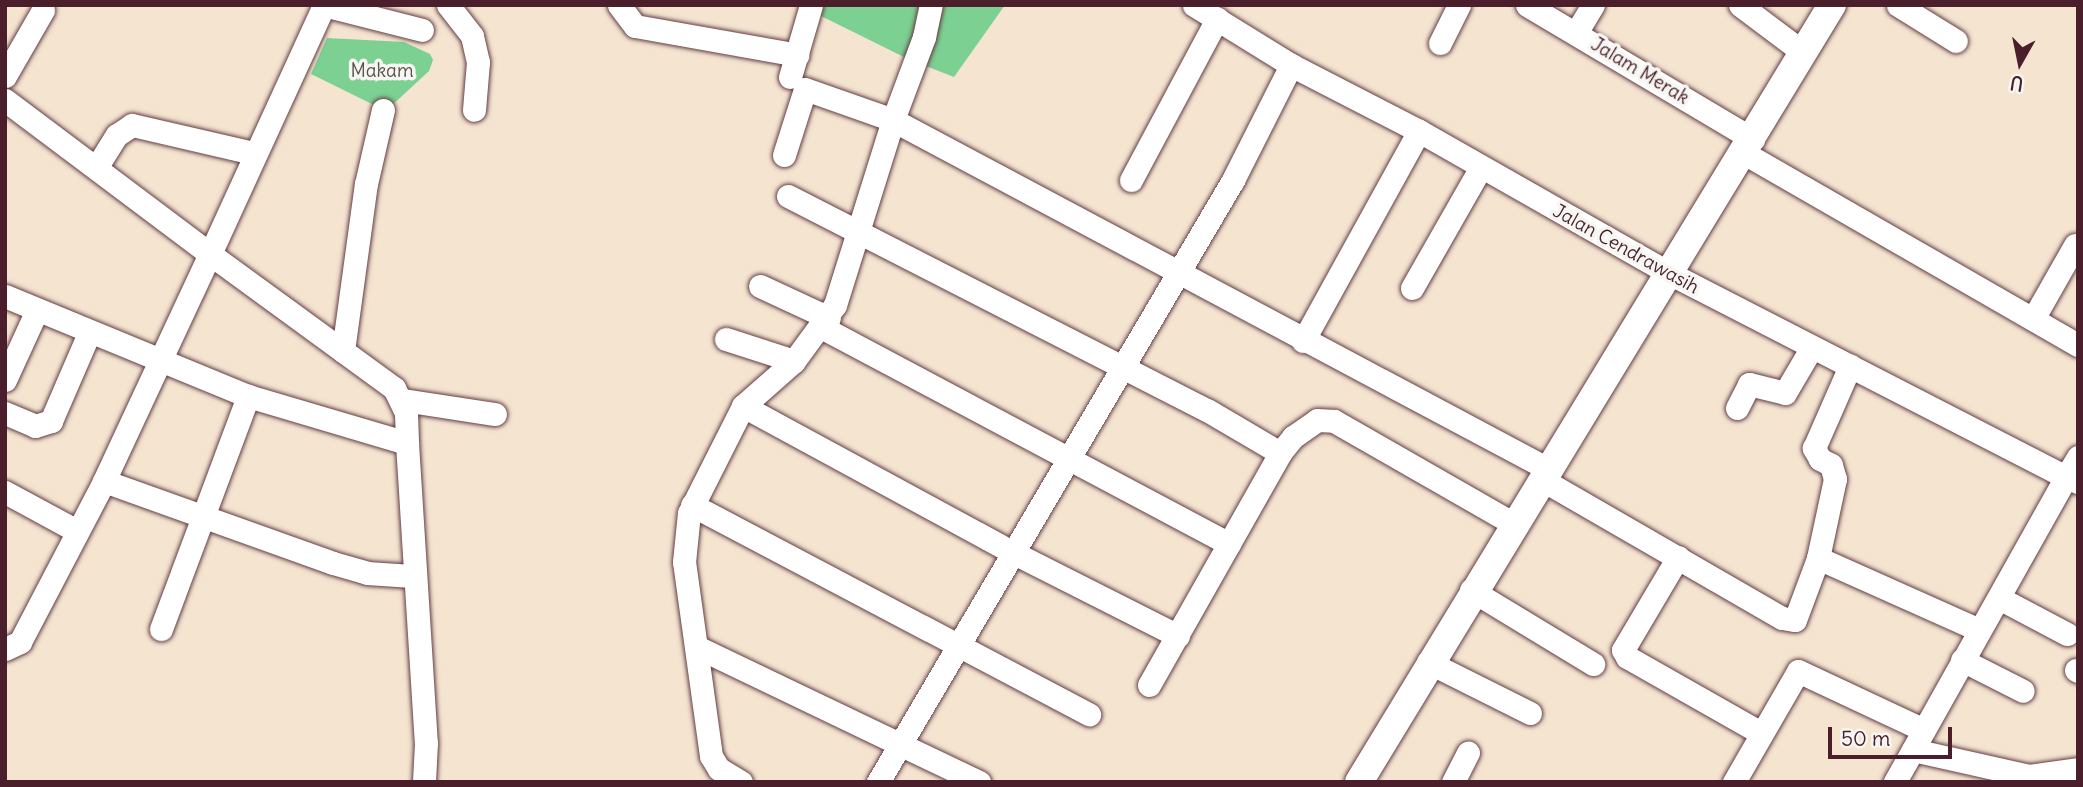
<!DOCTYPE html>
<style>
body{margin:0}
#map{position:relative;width:2083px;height:787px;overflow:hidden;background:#f4e4d0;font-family:Delius,sans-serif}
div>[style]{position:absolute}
.green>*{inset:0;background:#7cd092}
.roads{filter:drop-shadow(0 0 2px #643d44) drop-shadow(0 0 2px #643d44)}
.minor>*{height:23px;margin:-11.5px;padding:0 11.5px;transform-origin:11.5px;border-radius:11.5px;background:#fff}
.major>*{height:28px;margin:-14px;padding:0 14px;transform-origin:14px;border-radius:14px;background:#fff}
span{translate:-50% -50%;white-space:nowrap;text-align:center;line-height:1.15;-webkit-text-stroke:7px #f6f6f2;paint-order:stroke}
.park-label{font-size:19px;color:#59544a}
.street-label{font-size:19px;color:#4a1f2b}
.frame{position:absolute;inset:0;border:7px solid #4a1f2b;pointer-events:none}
.north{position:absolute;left:1985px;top:28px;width:70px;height:70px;-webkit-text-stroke:5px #f6f6f2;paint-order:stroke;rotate:189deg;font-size:19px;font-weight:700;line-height:28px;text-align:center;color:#4a1f2b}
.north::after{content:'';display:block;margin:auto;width:24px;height:32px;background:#4a1f2b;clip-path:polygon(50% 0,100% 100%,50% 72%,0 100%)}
.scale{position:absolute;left:1828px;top:727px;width:124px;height:32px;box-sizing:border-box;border:4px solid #4a1f2b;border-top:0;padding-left:9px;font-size:21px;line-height:24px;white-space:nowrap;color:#4a1f2b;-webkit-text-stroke:5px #f6f6f2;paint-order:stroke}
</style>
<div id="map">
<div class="green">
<i style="clip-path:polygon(822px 5px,925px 5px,908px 59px,819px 15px)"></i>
<i style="clip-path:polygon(936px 5px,1005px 5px,954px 77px,918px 63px)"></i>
<i style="clip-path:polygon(327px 38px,404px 42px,430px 54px,433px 60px,429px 71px,389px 108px,380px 108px,311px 74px)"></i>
</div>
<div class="roads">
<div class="minor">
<i style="left:324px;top:5px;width:101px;rotate:14.3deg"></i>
<i style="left:448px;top:5px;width:39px;rotate:52deg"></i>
<i style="left:472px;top:36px;width:27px;rotate:77deg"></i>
<i style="left:478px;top:62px;width:48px;rotate:94.8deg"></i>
<i style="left:619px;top:5px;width:26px;rotate:53deg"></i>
<i style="left:635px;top:26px;width:165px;rotate:10.1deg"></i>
<i style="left:1194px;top:5px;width:114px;rotate:31.7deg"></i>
<i style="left:1291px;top:65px;width:144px;rotate:27.3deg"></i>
<i style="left:1419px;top:131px;width:285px;rotate:29.6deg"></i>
<i style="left:1667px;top:272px;width:449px;rotate:27.2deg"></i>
<i style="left:2066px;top:477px;width:350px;rotate:119.3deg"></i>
<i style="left:1527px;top:5px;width:263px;rotate:30.7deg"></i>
<i style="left:1740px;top:5px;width:80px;rotate:36.9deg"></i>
<i style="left:1898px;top:5px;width:68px;rotate:31.8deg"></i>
<i style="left:1576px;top:33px;width:33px;rotate:-59deg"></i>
<i style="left:1440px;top:43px;width:42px;rotate:-63.4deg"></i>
<i style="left:5px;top:76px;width:76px;rotate:-60.1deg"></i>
<i style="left:790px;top:77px;width:75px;rotate:-73.7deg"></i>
<i style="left:5px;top:100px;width:256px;rotate:36.9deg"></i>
<i style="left:210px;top:254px;width:274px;rotate:-65.4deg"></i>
<i style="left:1744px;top:153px;width:385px;rotate:29.9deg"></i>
<i style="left:784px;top:155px;width:69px;rotate:-72.3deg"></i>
<i style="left:805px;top:89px;width:93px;rotate:19.4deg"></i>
<i style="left:893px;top:120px;width:742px;rotate:28.05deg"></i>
<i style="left:96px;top:168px;width:39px;rotate:-58deg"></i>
<i style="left:117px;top:135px;width:18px;rotate:-34deg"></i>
<i style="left:132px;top:125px;width:124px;rotate:13deg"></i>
<i style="left:1131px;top:180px;width:183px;rotate:-61.9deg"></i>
<i style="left:788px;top:196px;width:470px;rotate:27.1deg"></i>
<i style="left:1207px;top:410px;width:85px;rotate:30.5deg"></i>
<i style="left:760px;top:286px;width:76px;rotate:24.9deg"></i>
<i style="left:1412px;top:288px;width:137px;rotate:-60.3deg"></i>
<i style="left:5px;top:296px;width:263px;rotate:22.4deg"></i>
<i style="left:248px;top:396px;width:166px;rotate:16.5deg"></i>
<i style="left:407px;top:443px;width:301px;rotate:86.4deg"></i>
<i style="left:426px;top:743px;width:39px;rotate:93deg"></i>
<i style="left:2033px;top:319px;width:85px;rotate:-60.4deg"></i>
<i style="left:823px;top:328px;width:460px;rotate:28deg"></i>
<i style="left:726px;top:339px;width:71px;rotate:17.9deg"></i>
<i style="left:1303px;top:341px;width:240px;rotate:-61.1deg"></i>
<i style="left:343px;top:351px;width:169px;rotate:-82.2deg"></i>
<i style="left:366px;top:184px;width:76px;rotate:-77.1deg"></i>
<i style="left:5px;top:380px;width:77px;rotate:-65.4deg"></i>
<i style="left:403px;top:400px;width:93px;rotate:8.7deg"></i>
<i style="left:743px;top:406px;width:306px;rotate:28.5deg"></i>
<i style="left:1012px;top:552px;width:186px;rotate:26.8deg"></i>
<i style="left:1737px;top:408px;width:27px;rotate:-63deg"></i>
<i style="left:1749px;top:384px;width:37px;rotate:14deg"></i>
<i style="left:1785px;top:393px;width:53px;rotate:-59.6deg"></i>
<i style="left:5px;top:413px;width:33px;rotate:23deg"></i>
<i style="left:35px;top:426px;width:17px;rotate:-17deg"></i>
<i style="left:51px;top:421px;width:96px;rotate:-66.6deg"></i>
<i style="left:2078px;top:457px;width:23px;rotate:121deg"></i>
<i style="left:2066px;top:477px;width:13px;rotate:23deg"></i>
<i style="left:1541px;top:479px;width:278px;rotate:30deg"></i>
<i style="left:1782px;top:618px;width:13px;rotate:9deg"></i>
<i style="left:1795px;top:620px;width:66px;rotate:-69.6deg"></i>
<i style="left:1818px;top:558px;width:81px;rotate:-77.9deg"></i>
<i style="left:1835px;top:479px;width:15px;rotate:-106deg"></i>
<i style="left:1831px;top:465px;width:13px;rotate:-151deg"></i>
<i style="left:1820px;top:459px;width:13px;rotate:-119deg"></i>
<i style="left:1814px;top:448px;width:90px;rotate:-66.3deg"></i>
<i style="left:104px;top:481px;width:243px;rotate:19.7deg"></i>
<i style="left:333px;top:563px;width:35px;rotate:16deg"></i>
<i style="left:367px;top:573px;width:45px;rotate:3.8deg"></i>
<i style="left:5px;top:492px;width:80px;rotate:28.5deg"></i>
<i style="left:692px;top:505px;width:449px;rotate:27.8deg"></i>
<i style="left:1678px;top:557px;width:108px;rotate:120.6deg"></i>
<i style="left:1623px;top:650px;width:8px;rotate:60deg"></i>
<i style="left:1627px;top:657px;width:154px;rotate:29.6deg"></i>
<i style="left:1818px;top:558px;width:176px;rotate:24.1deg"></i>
<i style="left:1471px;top:590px;width:143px;rotate:31.2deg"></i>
<i style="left:1999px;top:598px;width:77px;rotate:27.9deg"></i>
<i style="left:161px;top:629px;width:249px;rotate:-69.5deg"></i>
<i style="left:697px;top:647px;width:313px;rotate:25.6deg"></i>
<i style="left:5px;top:649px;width:17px;rotate:-25deg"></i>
<i style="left:20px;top:642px;width:182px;rotate:-62.4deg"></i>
<i style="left:104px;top:481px;width:251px;rotate:-65deg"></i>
<i style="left:210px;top:254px;width:228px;rotate:36.1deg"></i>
<i style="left:394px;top:388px;width:28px;rotate:64deg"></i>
<i style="left:406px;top:413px;width:30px;rotate:88deg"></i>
<i style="left:1962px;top:660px;width:68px;rotate:26.9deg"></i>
<i style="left:1428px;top:662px;width:114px;rotate:26.6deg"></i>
<i style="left:2076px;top:670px;width:2px;rotate:27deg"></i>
<i style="left:1149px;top:685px;width:266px;rotate:-60.5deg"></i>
<i style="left:1280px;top:453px;width:21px;rotate:-51deg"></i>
<i style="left:1293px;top:437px;width:29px;rotate:-35deg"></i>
<i style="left:1317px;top:420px;width:17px;rotate:3deg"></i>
<i style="left:1334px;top:421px;width:205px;rotate:29.8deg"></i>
<i style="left:1913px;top:750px;width:119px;rotate:12.6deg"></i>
<i style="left:2029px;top:776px;width:49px;rotate:-8.1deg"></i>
<i style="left:741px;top:782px;width:26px;rotate:-149deg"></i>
<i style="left:719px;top:769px;width:15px;rotate:-122deg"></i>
<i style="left:711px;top:756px;width:196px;rotate:-97.9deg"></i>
<i style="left:684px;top:562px;width:49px;rotate:-84.2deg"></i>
<i style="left:689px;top:513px;width:120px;rotate:-63.2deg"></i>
<i style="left:743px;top:406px;width:68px;rotate:-41.4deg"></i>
<i style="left:794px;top:361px;width:69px;rotate:-53.8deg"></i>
<i style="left:835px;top:305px;width:194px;rotate:-72.6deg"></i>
<i style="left:893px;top:120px;width:89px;rotate:-69.5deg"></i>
<i style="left:924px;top:37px;width:33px;rotate:-78deg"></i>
<i style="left:878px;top:782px;width:699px;rotate:-59.47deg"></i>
<i style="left:1233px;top:180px;width:129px;rotate:-63.2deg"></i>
<i style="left:1453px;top:782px;width:33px;rotate:-63deg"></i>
<i style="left:1734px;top:782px;width:128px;rotate:-60deg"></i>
<i style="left:1798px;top:671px;width:139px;rotate:25.1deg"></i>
</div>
<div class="major">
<i style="left:1359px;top:782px;width:910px;rotate:-58.67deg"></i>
</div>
</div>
<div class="park-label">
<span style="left:382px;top:71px">Makam</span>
</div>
<div class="street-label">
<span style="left:1640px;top:71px;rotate:31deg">Jalam Merak</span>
<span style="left:1626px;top:249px;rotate:29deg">Jalan Cendrawasih</span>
</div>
<div class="frame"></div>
<div class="north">U</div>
<div class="scale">50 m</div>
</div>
